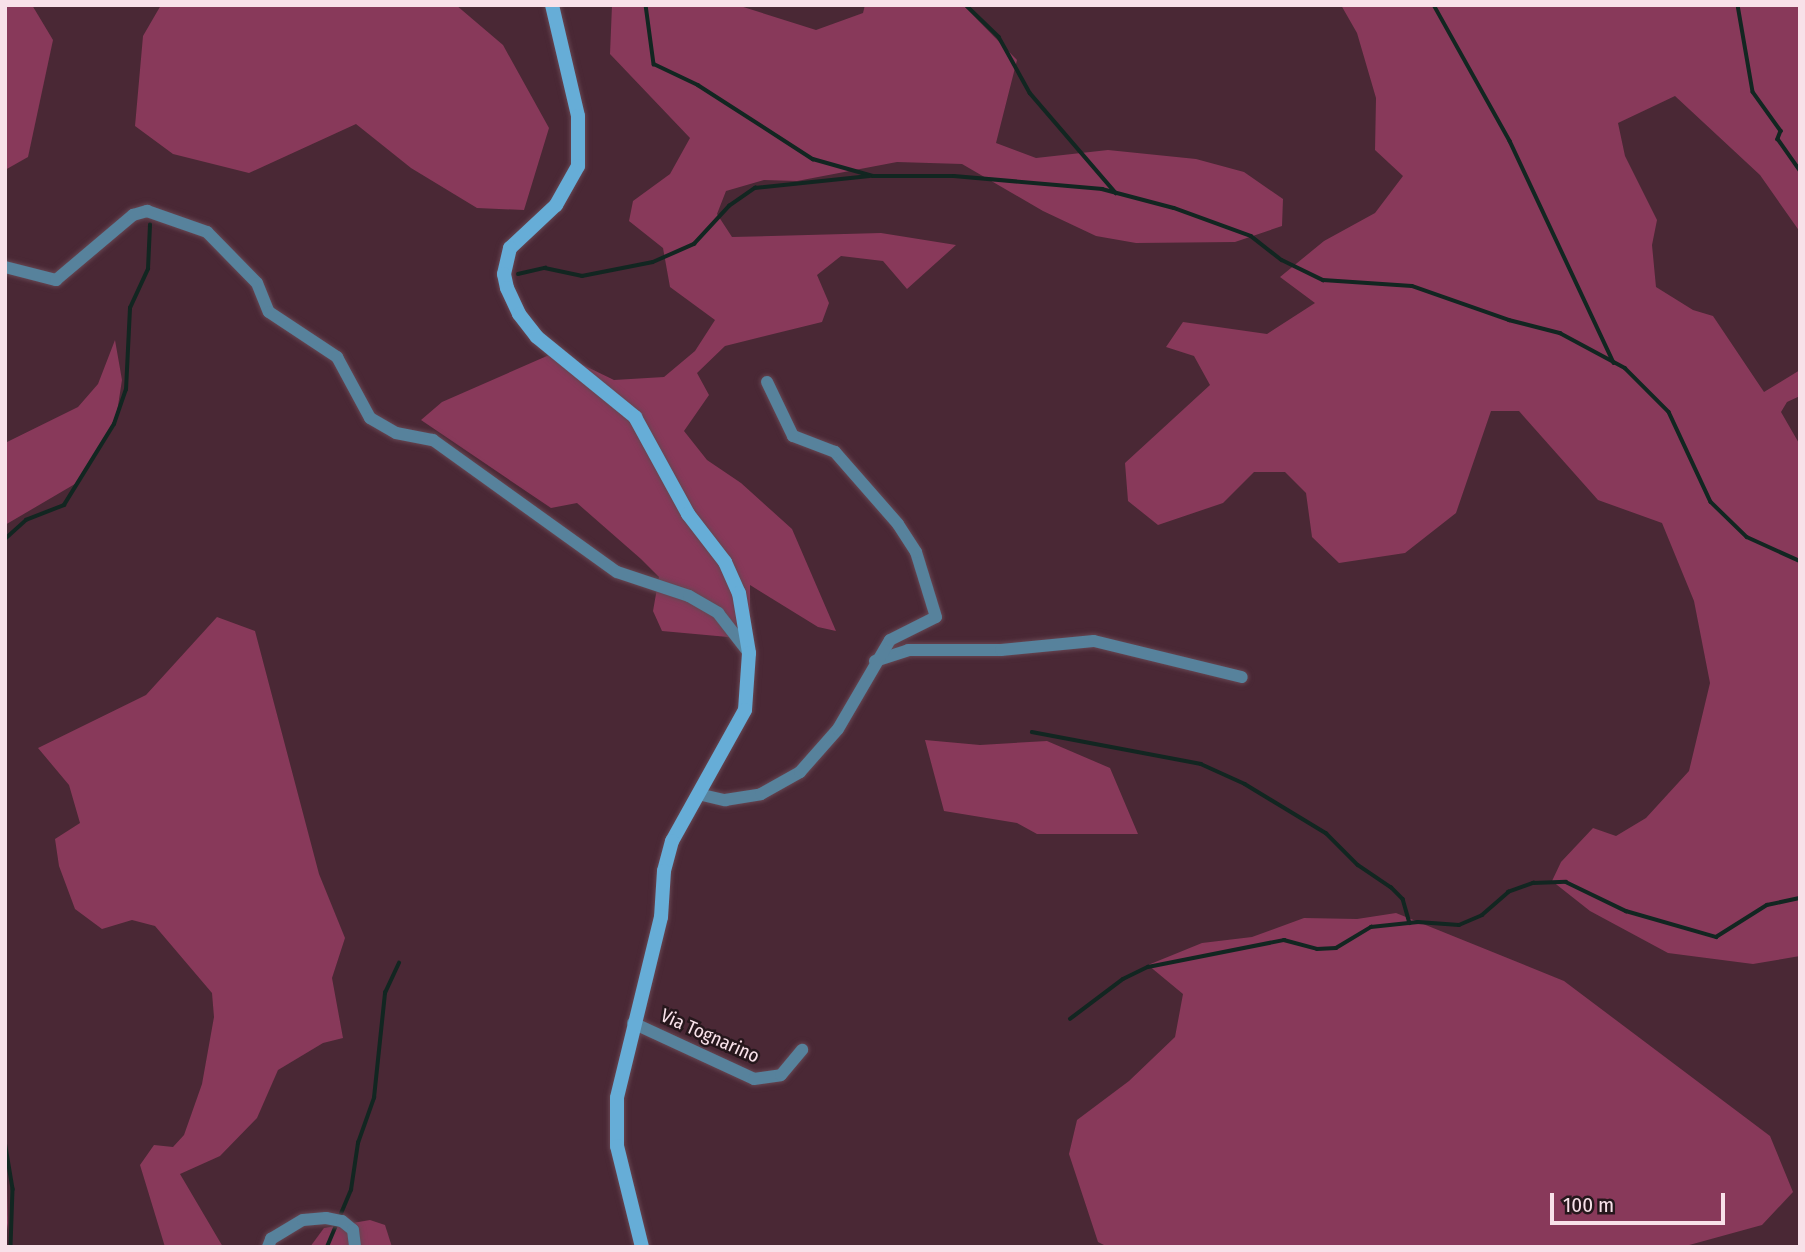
<!DOCTYPE html>
<style>
body{margin:0}
#map{position:relative;width:1805px;height:1252px;overflow:hidden;background:#4a2835;font-family:"Fira Sans Condensed",sans-serif}
div>[style]{position:absolute}
.green>*{inset:0;background:#88395a}
.stream>*{height:3.5px;margin:-1.75px;padding:0 1.75px;transform-origin:1.75px;border-radius:1.75px;background:#122621}
.roads{filter:drop-shadow(0 0 2px #664652) drop-shadow(0 0 2px #664652)}
.street>*{height:12px;margin:-6px;padding:0 6px;transform-origin:6px;border-radius:6px;background:#57829c}
.secondary>*{height:14px;margin:-7px;padding:0 7px;transform-origin:7px;border-radius:7px;background:#66add7}
span{translate:-50% -50%;white-space:nowrap;text-align:center;line-height:1.15;-webkit-text-stroke:5px #26171c;paint-order:stroke}
.street-label{font-size:19px;color:#f8e1e9}
.frame{position:absolute;inset:0;border:7px solid #f8e1e9;pointer-events:none}
.scale{position:absolute;left:1550px;top:1193px;width:175px;height:32px;box-sizing:border-box;border:4px solid #f8e1e9;border-top:0;padding-left:9px;font-size:21px;line-height:24px;white-space:nowrap;color:#f8e1e9;-webkit-text-stroke:5px #26171c;paint-order:stroke}
</style>
<div id="map">
<div class="green">
<i style="clip-path:polygon(5px 5px,32px 5px,53px 40px,28px 157px,5px 170px)"></i>
<i style="clip-path:polygon(161px 5px,456px 5px,503px 45px,549px 128px,524px 210px,477px 208px,411px 168px,356px 124px,249px 173px,173px 154px,135px 126px,143px 36px)"></i>
<i style="clip-path:polygon(612px 5px,737px 5px,816px 30px,863px 13px,865px 5px,963px 5px,1017px 60px,996px 143px,1036px 158px,1108px 150px,1196px 159px,1244px 172px,1283px 199px,1282px 226px,1235px 242px,1136px 243px,1096px 236px,1043px 211px,962px 164px,897px 162px,797px 181px,764px 180px,726px 191px,717px 214px,732px 237px,881px 233px,956px 245px,907px 289px,883px 261px,841px 256px,817px 275px,829px 303px,822px 322px,725px 346px,697px 373px,709px 395px,684px 431px,707px 460px,741px 483px,792px 529px,836px 631px,818px 627px,750px 585px,750px 639px,662px 631px,653px 611px,659px 577px,641px 559px,577px 503px,551px 508px,421px 420px,442px 402px,556px 352px,614px 380px,664px 377px,695px 351px,715px 320px,670px 287px,663px 248px,629px 221px,633px 201px,670px 174px,690px 138px,610px 54px)"></i>
<i style="clip-path:polygon(1341px 5px,1800px 5px,1800px 232px,1760px 175px,1675px 96px,1618px 123px,1625px 156px,1657px 220px,1652px 245px,1656px 287px,1693px 310px,1713px 316px,1764px 392px,1800px 370px,1800px 396px,1787px 402px,1781px 412px,1800px 445px,1800px 956px,1753px 964px,1668px 953px,1590px 911px,1552px 881px,1561px 862px,1593px 828px,1616px 836px,1646px 818px,1689px 771px,1710px 683px,1694px 601px,1662px 523px,1598px 500px,1519px 411px,1491px 411px,1456px 513px,1405px 553px,1339px 563px,1312px 537px,1306px 493px,1285px 472px,1254px 472px,1223px 503px,1158px 525px,1128px 501px,1125px 463px,1210px 385px,1194px 356px,1166px 347px,1183px 322px,1267px 334px,1315px 303px,1280px 277px,1324px 241px,1375px 213px,1403px 176px,1375px 150px,1376px 98px,1357px 33px)"></i>
<i style="clip-path:polygon(115px 340px,122px 380px,115px 425px,80px 481px,5px 525px,5px 443px,78px 407px,98px 384px)"></i>
<i style="clip-path:polygon(217px 617px,255px 631px,319px 874px,345px 938px,332px 978px,343px 1038px,323px 1043px,278px 1070px,257px 1118px,220px 1156px,180px 1174px,223px 1247px,165px 1247px,140px 1165px,154px 1145px,173px 1147px,184px 1135px,202px 1084px,214px 1017px,212px 993px,155px 926px,132px 920px,102px 929px,75px 909px,59px 866px,55px 839px,80px 823px,69px 785px,38px 748px,146px 695px)"></i>
<i style="clip-path:polygon(925px 740px,980px 745px,1047px 741px,1110px 768px,1138px 834px,1037px 834px,1017px 823px,944px 811px)"></i>
<i style="clip-path:polygon(1396px 913px,1564px 981px,1770px 1136px,1793px 1192px,1762px 1225px,1682px 1247px,1108px 1247px,1098px 1242px,1069px 1154px,1077px 1120px,1129px 1081px,1175px 1037px,1183px 994px,1148px 965px,1202px 943px,1252px 937px,1304px 918px,1357px 919px)"></i>
<i style="clip-path:polygon(5px 1100px,8px 1223px,5px 1245px)"></i>
<i style="clip-path:polygon(370px 1220px,385px 1225px,392px 1247px,310px 1247px,324px 1228px)"></i>
</div>
<div class="stream">
<i style="left:646px;top:5px;width:60px;rotate:82.3deg"></i>
<i style="left:654px;top:64px;width:49px;rotate:25.5deg"></i>
<i style="left:698px;top:85px;width:137px;rotate:32.8deg"></i>
<i style="left:813px;top:159px;width:62px;rotate:15.8deg"></i>
<i style="left:873px;top:176px;width:81px"></i>
<i style="left:954px;top:176px;width:149px;rotate:5deg"></i>
<i style="left:1102px;top:189px;width:74px;rotate:14.8deg"></i>
<i style="left:1174px;top:208px;width:82px;rotate:20deg"></i>
<i style="left:1251px;top:236px;width:39px;rotate:38deg"></i>
<i style="left:1282px;top:260px;width:46px;rotate:26deg"></i>
<i style="left:1323px;top:280px;width:89px;rotate:3.9deg"></i>
<i style="left:1412px;top:286px;width:103px;rotate:19.3deg"></i>
<i style="left:1509px;top:320px;width:53px;rotate:14.3deg"></i>
<i style="left:1560px;top:333px;width:74px;rotate:28.3deg"></i>
<i style="left:1625px;top:368px;width:62px;rotate:45deg"></i>
<i style="left:1669px;top:412px;width:99px;rotate:65deg"></i>
<i style="left:1711px;top:502px;width:50px;rotate:44.2deg"></i>
<i style="left:1747px;top:537px;width:58px;rotate:24.4deg"></i>
<i style="left:966px;top:5px;width:46px;rotate:44.1deg"></i>
<i style="left:999px;top:37px;width:64px;rotate:61deg"></i>
<i style="left:1030px;top:93px;width:132px;rotate:49.3deg"></i>
<i style="left:1434px;top:5px;width:156px;rotate:60.8deg"></i>
<i style="left:1510px;top:141px;width:245px;rotate:64.9deg"></i>
<i style="left:1738px;top:5px;width:88px;rotate:80.2deg"></i>
<i style="left:1753px;top:92px;width:48px;rotate:54.3deg"></i>
<i style="left:1781px;top:131px;width:9px;rotate:111deg"></i>
<i style="left:1778px;top:139px;width:38px;rotate:55deg"></i>
<i style="left:518px;top:274px;width:28px;rotate:-13deg"></i>
<i style="left:545px;top:268px;width:38px;rotate:12deg"></i>
<i style="left:582px;top:276px;width:72px;rotate:-11.2deg"></i>
<i style="left:653px;top:262px;width:45px;rotate:-23.7deg"></i>
<i style="left:694px;top:244px;width:52px;rotate:-47.4deg"></i>
<i style="left:729px;top:206px;width:32px;rotate:-35deg"></i>
<i style="left:755px;top:188px;width:115px;rotate:-6deg"></i>
<i style="left:5px;top:539px;width:28px;rotate:-42deg"></i>
<i style="left:26px;top:520px;width:41px;rotate:-21.5deg"></i>
<i style="left:64px;top:505px;width:95px;rotate:-58.3deg"></i>
<i style="left:114px;top:424px;width:36px;rotate:-71deg"></i>
<i style="left:126px;top:390px;width:82px;rotate:-87.2deg"></i>
<i style="left:130px;top:308px;width:43px;rotate:-65.2deg"></i>
<i style="left:148px;top:269px;width:44px;rotate:-87.4deg"></i>
<i style="left:1032px;top:732px;width:172px;rotate:10.7deg"></i>
<i style="left:1201px;top:764px;width:48px;rotate:24.4deg"></i>
<i style="left:1245px;top:784px;width:95px;rotate:31.2deg"></i>
<i style="left:1326px;top:833px;width:45px;rotate:45deg"></i>
<i style="left:1358px;top:865px;width:40px;rotate:34deg"></i>
<i style="left:1391px;top:887px;width:17px;rotate:45deg"></i>
<i style="left:1403px;top:899px;width:25px;rotate:74deg"></i>
<i style="left:1070px;top:1019px;width:66px;rotate:-37deg"></i>
<i style="left:1123px;top:979px;width:28px;rotate:-26deg"></i>
<i style="left:1148px;top:967px;width:139px;rotate:-11.2deg"></i>
<i style="left:1284px;top:940px;width:34px;rotate:15deg"></i>
<i style="left:1317px;top:949px;width:19px;rotate:-3deg"></i>
<i style="left:1336px;top:948px;width:41px;rotate:-31deg"></i>
<i style="left:1371px;top:927px;width:47px;rotate:-6.1deg"></i>
<i style="left:1418px;top:922px;width:41px;rotate:4.2deg"></i>
<i style="left:1459px;top:925px;width:25px;rotate:-23deg"></i>
<i style="left:1482px;top:915px;width:35px;rotate:-41deg"></i>
<i style="left:1508px;top:892px;width:27px;rotate:-20deg"></i>
<i style="left:1533px;top:883px;width:33px;rotate:-2deg"></i>
<i style="left:1566px;top:882px;width:67px;rotate:25.8deg"></i>
<i style="left:1626px;top:911px;width:94px;rotate:16.1deg"></i>
<i style="left:1716px;top:937px;width:60px;rotate:-32.1deg"></i>
<i style="left:1767px;top:905px;width:34px;rotate:-12deg"></i>
<i style="left:5px;top:1141px;width:49px;rotate:80.5deg"></i>
<i style="left:13px;top:1189px;width:58px;rotate:92deg"></i>
<i style="left:327px;top:1247px;width:62px;rotate:-67.2deg"></i>
<i style="left:351px;top:1190px;width:48px;rotate:-81.5deg"></i>
<i style="left:358px;top:1143px;width:48px;rotate:-70.4deg"></i>
<i style="left:374px;top:1098px;width:106px;rotate:-84deg"></i>
<i style="left:385px;top:993px;width:33px;rotate:-65deg"></i>
</div>
<div class="roads">
<div class="street">
<i style="left:5px;top:267px;width:53px;rotate:14.3deg"></i>
<i style="left:56px;top:280px;width:101px;rotate:-40.2deg"></i>
<i style="left:133px;top:215px;width:15px;rotate:-16deg"></i>
<i style="left:147px;top:211px;width:64px;rotate:19.3deg"></i>
<i style="left:207px;top:232px;width:71px;rotate:45.6deg"></i>
<i style="left:257px;top:283px;width:31px;rotate:68deg"></i>
<i style="left:269px;top:312px;width:82px;rotate:33.5deg"></i>
<i style="left:337px;top:357px;width:69px;rotate:61.6deg"></i>
<i style="left:370px;top:418px;width:30px;rotate:30deg"></i>
<i style="left:396px;top:433px;width:38px;rotate:11deg"></i>
<i style="left:433px;top:440px;width:226px;rotate:35.7deg"></i>
<i style="left:617px;top:572px;width:76px;rotate:18.4deg"></i>
<i style="left:689px;top:596px;width:34px;rotate:30deg"></i>
<i style="left:718px;top:613px;width:51px;rotate:52.2deg"></i>
<i style="left:875px;top:661px;width:35px;rotate:-18deg"></i>
<i style="left:908px;top:650px;width:93px"></i>
<i style="left:1001px;top:650px;width:93px;rotate:-5.5deg"></i>
<i style="left:1094px;top:641px;width:152px;rotate:13.7deg"></i>
<i style="left:698px;top:794px;width:28px;rotate:13deg"></i>
<i style="left:725px;top:800px;width:36px;rotate:-9deg"></i>
<i style="left:761px;top:794px;width:45px;rotate:-29.4deg"></i>
<i style="left:800px;top:772px;width:57px;rotate:-48.5deg"></i>
<i style="left:838px;top:729px;width:103px;rotate:-59.7deg"></i>
<i style="left:890px;top:640px;width:51px;rotate:-26.6deg"></i>
<i style="left:936px;top:617px;width:68px;rotate:-107.1deg"></i>
<i style="left:916px;top:552px;width:33px;rotate:-123deg"></i>
<i style="left:898px;top:524px;width:96px;rotate:-131.2deg"></i>
<i style="left:835px;top:452px;width:45px;rotate:-159.1deg"></i>
<i style="left:793px;top:436px;width:60px;rotate:-115.7deg"></i>
<i style="left:633px;top:1023px;width:133px;rotate:24.8deg"></i>
<i style="left:754px;top:1079px;width:27px;rotate:-8deg"></i>
<i style="left:781px;top:1075px;width:33px;rotate:-50deg"></i>
<i style="left:268px;top:1247px;width:9px;rotate:-69deg"></i>
<i style="left:271px;top:1239px;width:37px;rotate:-31deg"></i>
<i style="left:303px;top:1220px;width:23px;rotate:-5deg"></i>
<i style="left:326px;top:1218px;width:16px;rotate:11deg"></i>
<i style="left:342px;top:1221px;width:14px;rotate:39deg"></i>
<i style="left:353px;top:1230px;width:17px;rotate:83deg"></i>
</div>
<div class="secondary">
<i style="left:552px;top:5px;width:114px;rotate:76.8deg"></i>
<i style="left:578px;top:116px;width:50px;rotate:90deg"></i>
<i style="left:578px;top:166px;width:45px;rotate:119.4deg"></i>
<i style="left:556px;top:205px;width:63px;rotate:136.9deg"></i>
<i style="left:510px;top:248px;width:27px;rotate:103deg"></i>
<i style="left:504px;top:274px;width:14px;rotate:78deg"></i>
<i style="left:507px;top:288px;width:29px;rotate:65deg"></i>
<i style="left:519px;top:314px;width:29px;rotate:52deg"></i>
<i style="left:537px;top:337px;width:127px;rotate:39.2deg"></i>
<i style="left:635px;top:417px;width:111px;rotate:61.3deg"></i>
<i style="left:688px;top:514px;width:61px;rotate:52.4deg"></i>
<i style="left:725px;top:562px;width:34px;rotate:66deg"></i>
<i style="left:739px;top:593px;width:61px;rotate:80.5deg"></i>
<i style="left:749px;top:653px;width:57px;rotate:94deg"></i>
<i style="left:745px;top:710px;width:150px;rotate:119.1deg"></i>
<i style="left:672px;top:841px;width:31px;rotate:105deg"></i>
<i style="left:664px;top:871px;width:46px;rotate:93.7deg"></i>
<i style="left:661px;top:917px;width:186px;rotate:103.7deg"></i>
<i style="left:617px;top:1098px;width:48px;rotate:90deg"></i>
<i style="left:617px;top:1146px;width:104px;rotate:76.1deg"></i>
</div>
</div>
<div class="street-label">
<span style="left:710px;top:1036px;rotate:24deg">Via Tognarino</span>
</div>
<div class="frame"></div>
<div class="scale">100 m</div>
</div>
